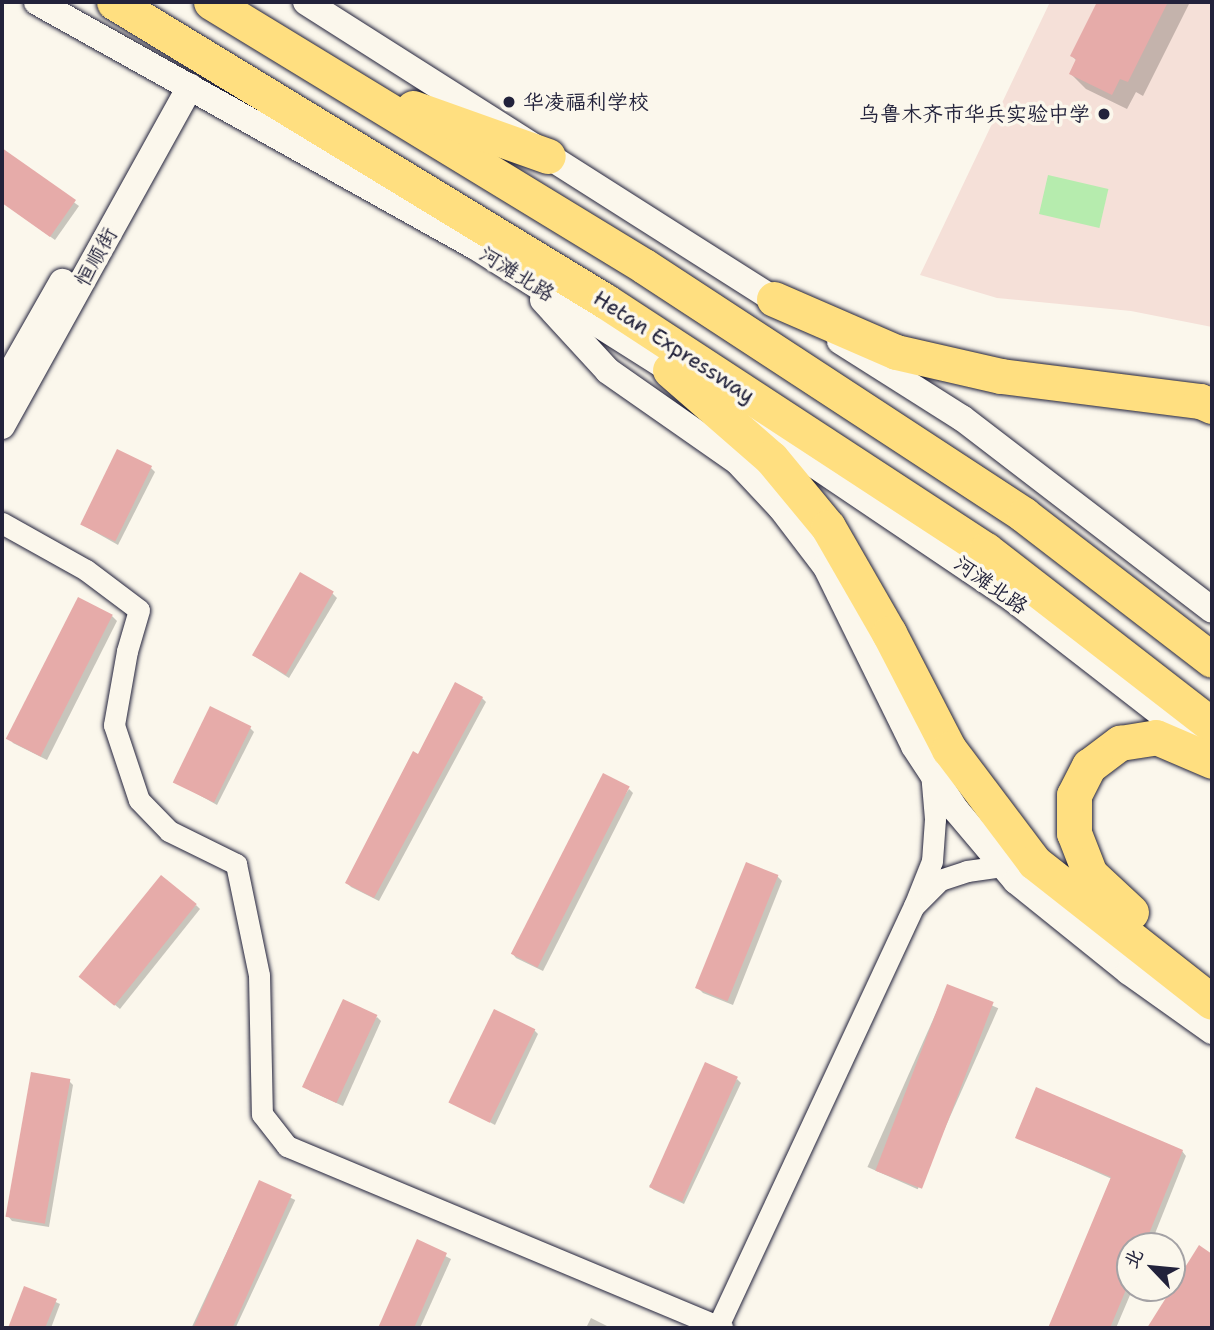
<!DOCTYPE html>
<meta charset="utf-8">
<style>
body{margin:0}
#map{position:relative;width:1214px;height:1330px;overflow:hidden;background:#fbf7ec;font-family:"Shantell Sans","LXGW WenKai TC",sans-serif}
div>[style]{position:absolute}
.built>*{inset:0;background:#f5e0d8}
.green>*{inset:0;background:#b6ecae;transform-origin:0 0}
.shadow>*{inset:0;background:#0003;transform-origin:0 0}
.building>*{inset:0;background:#e6aba9;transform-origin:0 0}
.roads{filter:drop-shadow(0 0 2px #22223b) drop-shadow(0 0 2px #22223b)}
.minor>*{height:21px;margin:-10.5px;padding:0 10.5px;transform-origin:10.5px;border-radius:10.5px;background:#fbf7ec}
.tertiary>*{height:26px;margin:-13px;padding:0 13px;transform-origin:13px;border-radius:13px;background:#fbf7ec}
.trunk>*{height:35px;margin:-17.5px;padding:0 17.5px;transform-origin:17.5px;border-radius:17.5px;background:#ffdf80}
.dots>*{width:19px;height:19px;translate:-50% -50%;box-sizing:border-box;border:4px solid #fbf7ec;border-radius:50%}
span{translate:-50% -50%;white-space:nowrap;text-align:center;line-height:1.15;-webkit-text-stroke:7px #fbf7ec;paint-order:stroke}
.poi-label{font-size:21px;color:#22223b}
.left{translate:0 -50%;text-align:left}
.right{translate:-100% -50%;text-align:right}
.street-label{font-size:21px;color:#22223b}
.frame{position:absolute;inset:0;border:4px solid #22223b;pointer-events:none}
.north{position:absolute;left:1116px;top:1232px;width:70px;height:70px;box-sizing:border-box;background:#fbf7ec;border:2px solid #a4a2a5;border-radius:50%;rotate:296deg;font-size:19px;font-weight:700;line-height:28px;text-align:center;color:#22223b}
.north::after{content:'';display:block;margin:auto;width:24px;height:32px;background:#22223b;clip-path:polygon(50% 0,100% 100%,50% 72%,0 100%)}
</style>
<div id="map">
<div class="built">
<i style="clip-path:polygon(1050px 2px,1212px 2px,1212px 327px,1131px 311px,997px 298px,920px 275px)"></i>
</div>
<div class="green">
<i style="left:1048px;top:175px;width:62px;height:40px;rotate:13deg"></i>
</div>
<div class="shadow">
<i style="clip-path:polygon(1099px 2px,1190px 2px,1143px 96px,1136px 92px,1127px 109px,1086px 89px,1071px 74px,1077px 61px,1072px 56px)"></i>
<i style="clip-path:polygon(2px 150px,79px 206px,55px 240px,2px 202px)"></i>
<i style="clip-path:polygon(151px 468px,155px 472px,118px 545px,81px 524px)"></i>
<i style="clip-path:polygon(332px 593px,337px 598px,289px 678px,253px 655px)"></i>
<i style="clip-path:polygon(112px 616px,117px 621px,47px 760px,13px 743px,9px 738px)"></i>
<i style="clip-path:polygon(482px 698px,486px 702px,379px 901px,351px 887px,347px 883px,419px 756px)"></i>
<i style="clip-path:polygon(250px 728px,254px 732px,217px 805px,174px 781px)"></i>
<i style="clip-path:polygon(629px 789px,633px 793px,543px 971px,516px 958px,512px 953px)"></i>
<i style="clip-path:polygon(777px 876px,782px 881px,733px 1005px,703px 993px,698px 988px)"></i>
<i style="clip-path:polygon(196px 905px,200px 909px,120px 1009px,86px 981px)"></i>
<i style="left:948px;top:986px;width:55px;height:198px;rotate:24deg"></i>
<i style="clip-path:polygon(377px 1017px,381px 1021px,343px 1106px,310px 1091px,305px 1086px)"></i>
<i style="clip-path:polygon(534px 1030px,538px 1034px,495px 1125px,452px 1102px)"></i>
<i style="clip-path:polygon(737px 1079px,741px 1083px,684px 1204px,654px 1190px,649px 1186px)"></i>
<i style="clip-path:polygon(69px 1081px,73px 1085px,49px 1227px,12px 1221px,8px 1216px)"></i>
<i style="clip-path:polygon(1017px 1137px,1182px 1151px,1186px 1156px,1150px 1246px,1130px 1246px,1130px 1288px,1133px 1288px,1116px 1328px,1050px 1328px,1112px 1179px)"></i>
<i style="left:259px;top:1183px;width:40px;height:158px;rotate:25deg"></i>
<i style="clip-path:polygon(418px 1242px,451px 1259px,420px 1328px,380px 1328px)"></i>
<i style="clip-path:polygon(1199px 1248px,1212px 1256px,1212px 1328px,1149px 1328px)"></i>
<i style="clip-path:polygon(25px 1288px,60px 1304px,51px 1328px,10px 1328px)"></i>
<i style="clip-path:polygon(591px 1318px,611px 1328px,586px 1328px)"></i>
</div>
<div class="building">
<i style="clip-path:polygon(1097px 2px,1168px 2px,1128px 82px,1120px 79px,1112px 95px,1069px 74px,1076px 59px,1070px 56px)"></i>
<i style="clip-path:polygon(2px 148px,76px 200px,50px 237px,2px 203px)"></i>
<i style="left:117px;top:449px;width:39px;height:84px;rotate:26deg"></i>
<i style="left:300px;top:572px;width:39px;height:96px;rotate:30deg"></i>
<i style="left:78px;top:597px;width:39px;height:159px;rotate:27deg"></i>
<i style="clip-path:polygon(455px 682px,483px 697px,374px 898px,345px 883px,413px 751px,418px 754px)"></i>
<i style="left:210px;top:706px;width:46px;height:85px;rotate:26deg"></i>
<i style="left:603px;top:773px;width:30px;height:203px;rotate:27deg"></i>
<i style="left:746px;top:862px;width:35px;height:136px;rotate:22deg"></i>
<i style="left:161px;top:875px;width:46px;height:131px;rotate:39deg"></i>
<i style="left:947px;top:984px;width:50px;height:200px;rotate:21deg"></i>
<i style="left:343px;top:999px;width:38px;height:97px;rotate:25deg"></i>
<i style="left:494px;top:1009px;width:46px;height:104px;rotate:26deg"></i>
<i style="left:705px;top:1062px;width:36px;height:137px;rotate:24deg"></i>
<i style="left:31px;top:1072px;width:40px;height:147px;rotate:10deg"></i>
<i style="clip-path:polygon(1036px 1087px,1183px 1150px,1144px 1246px,1130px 1246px,1130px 1280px,1110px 1328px,1048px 1328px,1111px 1177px,1015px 1138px)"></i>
<i style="left:259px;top:1180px;width:36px;height:162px;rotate:24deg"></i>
<i style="clip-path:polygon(417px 1239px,447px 1253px,414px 1328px,378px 1328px)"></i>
<i style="clip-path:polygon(1199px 1245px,1212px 1254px,1212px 1328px,1147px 1328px)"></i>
<i style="clip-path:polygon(24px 1286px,57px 1299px,45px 1328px,8px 1328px)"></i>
</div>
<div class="roads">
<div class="minor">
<i style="left:2px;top:523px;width:96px;rotate:29.2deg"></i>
<i style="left:86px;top:570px;width:66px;rotate:37deg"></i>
<i style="left:139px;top:610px;width:43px;rotate:106.3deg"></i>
<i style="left:127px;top:651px;width:75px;rotate:100deg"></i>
<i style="left:114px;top:725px;width:79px;rotate:71.6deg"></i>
<i style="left:139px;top:800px;width:43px;rotate:45.9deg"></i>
<i style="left:169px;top:831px;width:75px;rotate:26.2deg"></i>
<i style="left:236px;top:864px;width:113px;rotate:78.3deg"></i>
<i style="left:259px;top:975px;width:139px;rotate:88.8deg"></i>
<i style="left:262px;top:1114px;width:41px;rotate:52deg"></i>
<i style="left:287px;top:1146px;width:472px;rotate:22.7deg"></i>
<i style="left:931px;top:772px;width:47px;rotate:85.1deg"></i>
<i style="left:935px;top:819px;width:42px;rotate:94.1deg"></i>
<i style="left:932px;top:861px;width:48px;rotate:111.8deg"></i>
<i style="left:914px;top:906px;width:37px;rotate:-45deg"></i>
<i style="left:940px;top:880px;width:28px;rotate:-18deg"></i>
<i style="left:967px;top:871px;width:37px;rotate:-8deg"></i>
<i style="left:717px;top:1328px;width:466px;rotate:-65deg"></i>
</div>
<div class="tertiary">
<i style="left:37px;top:2px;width:503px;rotate:29.17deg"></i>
<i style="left:476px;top:247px;width:249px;rotate:32.3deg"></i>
<i style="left:306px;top:2px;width:572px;rotate:32.44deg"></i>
<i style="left:543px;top:300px;width:96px;rotate:47.5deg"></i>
<i style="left:608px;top:371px;width:159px;rotate:35deg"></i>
<i style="left:738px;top:462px;width:63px;rotate:46.9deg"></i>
<i style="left:781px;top:508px;width:74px;rotate:52.7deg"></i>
<i style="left:826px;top:567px;width:199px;rotate:63.8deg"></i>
<i style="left:914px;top:746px;width:77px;rotate:56.7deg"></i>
<i style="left:956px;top:810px;width:93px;rotate:49.8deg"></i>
<i style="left:1016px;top:881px;width:145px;rotate:38.8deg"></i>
<i style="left:1129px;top:972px;width:102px;rotate:35.4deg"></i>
<i style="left:840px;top:341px;width:144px;rotate:32.3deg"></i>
<i style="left:962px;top:418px;width:315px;rotate:37.5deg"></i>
<i style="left:3px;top:386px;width:120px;rotate:-60.4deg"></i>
<i style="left:736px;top:412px;width:334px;rotate:34deg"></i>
<i style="left:1013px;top:599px;width:243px;rotate:37.8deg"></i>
<i style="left:2px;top:426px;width:388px;rotate:-61deg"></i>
</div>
<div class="trunk">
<i style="left:114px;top:2px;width:575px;rotate:31.34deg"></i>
<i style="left:605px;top:301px;width:455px;rotate:33.2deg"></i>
<i style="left:986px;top:550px;width:286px;rotate:37.8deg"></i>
<i style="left:211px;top:2px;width:507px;rotate:31.37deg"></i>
<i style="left:644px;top:266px;width:454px;rotate:33.2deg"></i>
<i style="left:1024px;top:515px;width:237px;rotate:37.6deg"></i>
<i style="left:413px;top:108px;width:143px;rotate:19.6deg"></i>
<i style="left:774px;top:299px;width:133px;rotate:23.5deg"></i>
<i style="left:896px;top:352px;width:108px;rotate:12.9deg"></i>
<i style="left:1001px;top:376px;width:201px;rotate:7.2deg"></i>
<i style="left:1200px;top:401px;width:13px;rotate:23deg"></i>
<i style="left:670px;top:370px;width:134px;rotate:41.1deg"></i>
<i style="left:771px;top:458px;width:89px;rotate:50.4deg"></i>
<i style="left:828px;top:527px;width:122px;rotate:60.1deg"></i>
<i style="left:889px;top:633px;width:131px;rotate:62.7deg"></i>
<i style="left:949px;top:749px;width:141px;rotate:53deg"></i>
<i style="left:1034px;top:862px;width:226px;rotate:38.2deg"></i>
<i style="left:1131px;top:912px;width:56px;rotate:-137.2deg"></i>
<i style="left:1090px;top:874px;width:44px;rotate:-111.3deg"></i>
<i style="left:1074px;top:833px;width:38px;rotate:-90deg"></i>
<i style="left:1074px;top:795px;width:33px;rotate:-63deg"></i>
<i style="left:1089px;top:766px;width:39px;rotate:-37deg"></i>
<i style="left:1120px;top:743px;width:36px;rotate:-9deg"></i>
<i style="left:1156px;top:737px;width:61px;rotate:23.2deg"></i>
</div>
</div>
<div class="dots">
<i style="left:509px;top:102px;background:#22223b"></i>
<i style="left:1104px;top:114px;background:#22223b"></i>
</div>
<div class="poi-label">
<span class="left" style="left:523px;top:102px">华凌福利学校</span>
<span class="right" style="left:1090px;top:114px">乌鲁木齐市华兵实验中学</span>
</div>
<div class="street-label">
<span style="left:96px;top:257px;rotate:-61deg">恒顺街</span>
<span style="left:517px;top:274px;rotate:32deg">河滩北路</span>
<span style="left:674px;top:347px;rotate:33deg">Hetan Expressway</span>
<span style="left:991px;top:585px;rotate:35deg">河滩北路</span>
</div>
<div class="frame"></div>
<div class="north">北</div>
</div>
